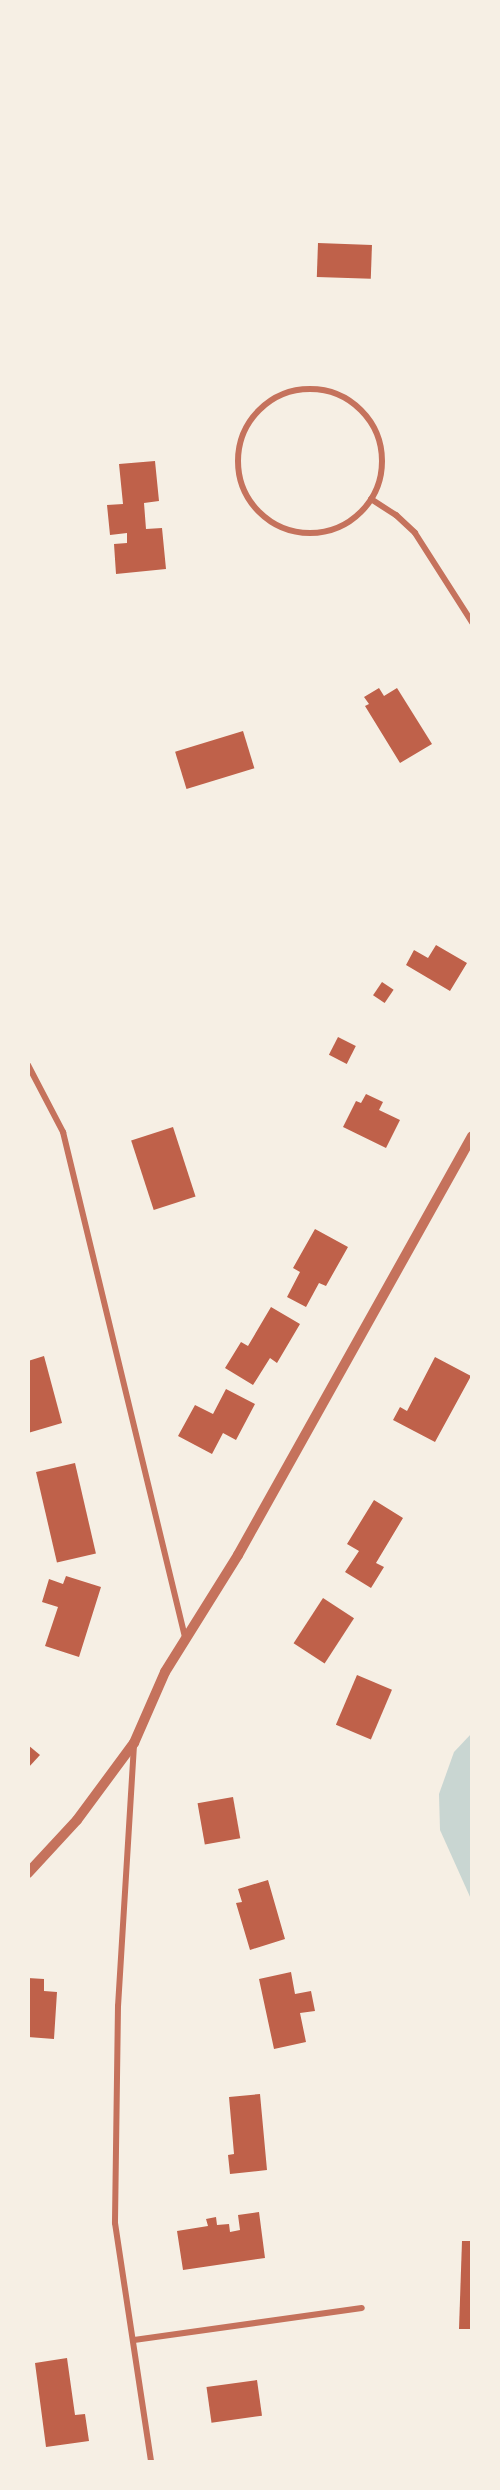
<!DOCTYPE html>
<style>
body{margin:0}
#map{position:relative;width:500px;height:2490px;overflow:hidden;background:#f6efe4;font-family:Quicksand,sans-serif}
div>[style]{position:absolute}
.water>*{inset:0;background:#c9d6d2}
.building>*{inset:0;background:#bf614a;transform-origin:0 0}
.minor>*{height:6px;margin:-3px;padding:0 3px;transform-origin:3px;border-radius:3px;background:#c5725c}
.minor>.ring{margin:-3px;padding:0;box-sizing:content-box;background:none;border:6px solid #c5725c;border-radius:50%}
.tertiary>*{height:10px;margin:-5px;padding:0 5px;transform-origin:5px;border-radius:5px;background:#c5725c}
span{translate:-50% -50%;white-space:nowrap;text-align:center;line-height:1.15;-webkit-text-stroke:6px #f6efe4;paint-order:stroke}
.frame{position:absolute;inset:0;border:30px solid #f6efe4;pointer-events:none}
</style>
<div id="map">
<div class="water">
<i style="clip-path:polygon(471px 1734px,471px 1899px,440px 1830px,439px 1794px,454px 1752px)"></i>
</div>
<div class="building">
<i style="left:318px;top:243px;width:54px;height:34px;rotate:2deg"></i>
<i style="clip-path:polygon(155px 461px,159px 501px,144px 503px,146px 529px,162px 528px,166px 569px,116px 574px,114px 544px,127px 543px,127px 533px,110px 535px,107px 505px,123px 504px,119px 464px)"></i>
<i style="clip-path:polygon(379px 688px,384px 696px,397px 688px,432px 744px,400px 763px,365px 706px,369px 704px,364px 697px)"></i>
<i style="left:243px;top:731px;width:39px;height:71px;rotate:73deg"></i>
<i style="clip-path:polygon(436px 945px,467px 963px,450px 991px,406px 965px,414px 950px,428px 958px)"></i>
<i style="left:382px;top:982px;width:14px;height:16px;rotate:34deg"></i>
<i style="left:338px;top:1037px;width:20px;height:20px;rotate:27deg"></i>
<i style="clip-path:polygon(366px 1094px,383px 1102px,379px 1110px,400px 1120px,386px 1148px,343px 1127px,356px 1101px,361px 1103px)"></i>
<i style="left:173px;top:1127px;width:73px;height:44px;rotate:72deg"></i>
<i style="clip-path:polygon(315px 1229px,348px 1247px,326px 1286px,319px 1283px,306px 1307px,287px 1297px,300px 1272px,293px 1268px)"></i>
<i style="clip-path:polygon(271px 1307px,300px 1324px,277px 1363px,270px 1358px,253px 1385px,225px 1368px,241px 1342px,248px 1346px)"></i>
<i style="clip-path:polygon(44px 1356px,62px 1423px,28px 1433px,28px 1361px)"></i>
<i style="clip-path:polygon(435px 1357px,471px 1376px,435px 1442px,393px 1420px,400px 1407px,407px 1411px)"></i>
<i style="clip-path:polygon(226px 1389px,255px 1404px,236px 1440px,223px 1433px,212px 1454px,178px 1436px,195px 1405px,213px 1414px)"></i>
<i style="left:75px;top:1463px;width:93px;height:40px;rotate:77deg"></i>
<i style="clip-path:polygon(374px 1500px,403px 1518px,376px 1563px,384px 1567px,371px 1588px,345px 1572px,359px 1551px,347px 1544px)"></i>
<i style="clip-path:polygon(66px 1576px,101px 1587px,79px 1657px,45px 1646px,58px 1607px,42px 1602px,49px 1579px,63px 1584px)"></i>
<i style="left:323px;top:1598px;width:37px;height:54px;rotate:33deg"></i>
<i style="left:357px;top:1675px;width:38px;height:54px;rotate:23deg"></i>
<i style="clip-path:polygon(28px 1745px,40px 1755px,28px 1768px)"></i>
<i style="left:233px;top:1797px;width:42px;height:36px;rotate:80deg"></i>
<i style="clip-path:polygon(268px 1880px,285px 1939px,250px 1950px,236px 1903px,242px 1902px,238px 1889px)"></i>
<i style="clip-path:polygon(291px 1972px,295px 1994px,311px 1991px,315px 2011px,300px 2013px,306px 2042px,274px 2049px,259px 1979px)"></i>
<i style="clip-path:polygon(28px 1978px,44px 1979px,44px 1991px,57px 1992px,54px 2039px,28px 2037px)"></i>
<i style="clip-path:polygon(260px 2094px,267px 2170px,230px 2174px,228px 2155px,234px 2154px,229px 2097px)"></i>
<i style="clip-path:polygon(259px 2212px,265px 2258px,183px 2270px,177px 2231px,208px 2226px,206px 2219px,216px 2217px,217px 2225px,229px 2224px,230px 2232px,240px 2230px,238px 2215px)"></i>
<i style="clip-path:polygon(462px 2241px,472px 2241px,472px 2329px,459px 2329px)"></i>
<i style="clip-path:polygon(67px 2358px,75px 2415px,85px 2414px,89px 2441px,46px 2447px,35px 2363px)"></i>
<i style="left:257px;top:2380px;width:36px;height:51px;rotate:82deg"></i>
</div>
<div class="minor">
<i class="ring" style="left:238px;top:389px;width:138px;height:138px"></i>
<i style="left:371px;top:499px;width:30px;rotate:33deg"></i>
<i style="left:396px;top:515px;width:26px;rotate:43deg"></i>
<i style="left:415px;top:533px;width:106px;rotate:57.4deg"></i>
<i style="left:28px;top:1065px;width:76px;rotate:62.4deg"></i>
<i style="left:63px;top:1132px;width:520px;rotate:76.42deg"></i>
<i style="left:134px;top:1745px;width:261px;rotate:93.5deg"></i>
<i style="left:118px;top:2006px;width:217px;rotate:90.8deg"></i>
<i style="left:115px;top:2223px;width:242px;rotate:81.4deg"></i>
<i style="left:134px;top:2340px;width:230px;rotate:-8deg"></i>
</div>
<div class="tertiary">
<i style="left:28px;top:1873px;width:72px;rotate:-47.2deg"></i>
<i style="left:77px;top:1820px;width:96px;rotate:-53.5deg"></i>
<i style="left:134px;top:1743px;width:77px;rotate:-66.4deg"></i>
<i style="left:165px;top:1672px;width:138px;rotate:-58deg"></i>
<i style="left:238px;top:1555px;width:480px;rotate:-60.8deg"></i>
</div>
<div class="frame"></div>
</div>
